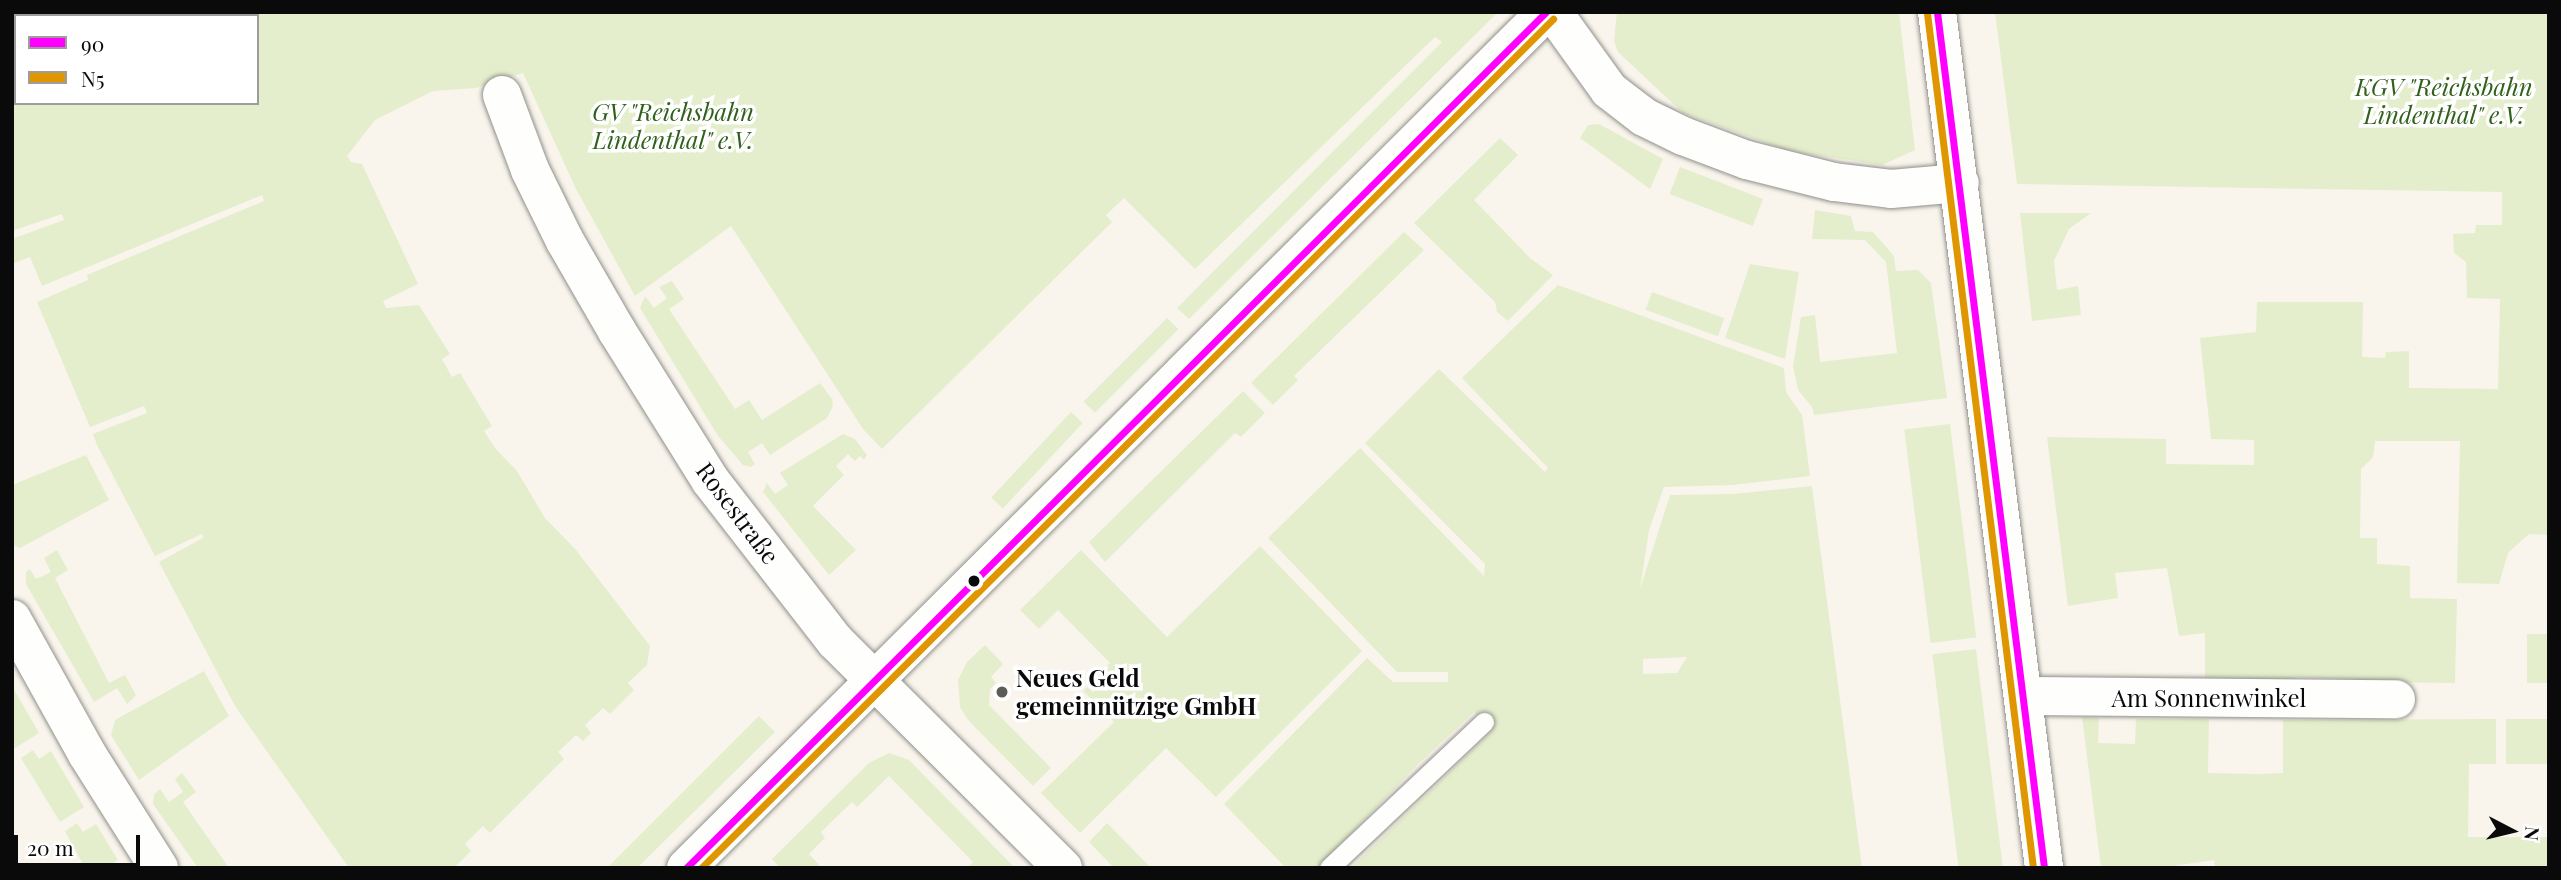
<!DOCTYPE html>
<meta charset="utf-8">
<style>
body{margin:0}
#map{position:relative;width:2561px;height:880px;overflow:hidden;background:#f9f5ec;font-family:"Playfair Display",serif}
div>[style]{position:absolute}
.green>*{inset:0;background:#e4eecc;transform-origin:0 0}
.roads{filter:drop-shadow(0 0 2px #92908c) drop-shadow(0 0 2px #92908c)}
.service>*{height:19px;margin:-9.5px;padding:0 9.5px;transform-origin:9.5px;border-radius:9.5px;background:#fefefc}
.minor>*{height:38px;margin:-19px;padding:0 19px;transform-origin:19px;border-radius:19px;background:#fefefc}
.bus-1>*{height:7px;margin:-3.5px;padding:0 3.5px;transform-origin:3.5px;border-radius:3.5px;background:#f0f}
.bus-2>*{height:7px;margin:-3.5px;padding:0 3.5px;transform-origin:3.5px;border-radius:3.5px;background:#df9601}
.dots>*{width:19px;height:19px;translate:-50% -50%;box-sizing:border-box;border:4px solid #fff;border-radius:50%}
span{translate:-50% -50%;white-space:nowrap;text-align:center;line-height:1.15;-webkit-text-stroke:7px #fff;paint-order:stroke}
.park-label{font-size:24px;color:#30601b;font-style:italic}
.street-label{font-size:24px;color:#0a0a0a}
.poi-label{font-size:24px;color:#0a0a0a;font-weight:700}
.left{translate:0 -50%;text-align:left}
.frame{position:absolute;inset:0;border:14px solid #0a0a0a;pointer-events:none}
.legend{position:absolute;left:14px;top:14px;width:245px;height:91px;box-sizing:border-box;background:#fff;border:2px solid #9d9d9d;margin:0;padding:9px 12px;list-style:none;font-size:21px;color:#0a0a0a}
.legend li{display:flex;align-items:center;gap:14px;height:35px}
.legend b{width:35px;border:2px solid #9d9d9d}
.north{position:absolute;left:2477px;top:796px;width:70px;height:70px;-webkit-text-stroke:5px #fff;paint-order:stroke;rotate:97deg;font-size:19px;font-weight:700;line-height:28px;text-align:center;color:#0a0a0a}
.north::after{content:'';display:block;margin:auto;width:24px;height:32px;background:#0a0a0a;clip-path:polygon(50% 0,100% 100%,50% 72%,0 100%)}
.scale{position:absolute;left:14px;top:835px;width:126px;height:32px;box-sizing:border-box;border:4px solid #0a0a0a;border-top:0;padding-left:9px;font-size:21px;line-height:24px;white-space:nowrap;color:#0a0a0a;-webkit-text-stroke:5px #fff;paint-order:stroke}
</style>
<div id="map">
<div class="green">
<i style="clip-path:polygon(evenodd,12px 12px,1498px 12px,1189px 319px,1177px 308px,1442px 42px,1435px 37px,1195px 269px,1124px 198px,1106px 215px,1112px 222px,882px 449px,863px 429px,731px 226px,635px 296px,576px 189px,523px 73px,476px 88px,433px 91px,375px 120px,347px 156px,351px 162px,362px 164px,418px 284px,383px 301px,386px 308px,419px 305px,450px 354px,442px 359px,452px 377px,460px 373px,492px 426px,484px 431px,495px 448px,517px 471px,545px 518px,576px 550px,650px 646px,647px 665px,628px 683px,634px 690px,610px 714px,603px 708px,585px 725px,591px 733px,583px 741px,576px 735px,558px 752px,564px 759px,490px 833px,483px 826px,465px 844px,471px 851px,454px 868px,349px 868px,235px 706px,159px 562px,203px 538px,202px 534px,155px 556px,97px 445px,93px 434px,147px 413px,144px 406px,90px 427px,37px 302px,88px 280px,87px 275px,264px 201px,262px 195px,42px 286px,30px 257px,12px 264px,12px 239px,64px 220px,62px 214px,12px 231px,12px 12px,16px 16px,257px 16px,257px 103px,16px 103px,16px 16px)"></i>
<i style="clip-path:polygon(1617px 12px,1899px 12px,1915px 150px,1882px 165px,1789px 151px,1683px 113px,1618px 52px,1614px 41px)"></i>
<i style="clip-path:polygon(1995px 12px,2549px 12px,2549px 535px,2529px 534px,2508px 553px,2499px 584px,2457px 583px,2460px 441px,2375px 441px,2373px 457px,2361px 469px,2360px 538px,2377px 538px,2377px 564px,2410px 566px,2410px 598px,2457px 599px,2455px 683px,2355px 682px,2355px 679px,2296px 677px,2294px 682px,2205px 682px,2205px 633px,2179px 636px,2167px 568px,2115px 573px,2118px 598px,2068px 606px,2047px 437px,2166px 439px,2166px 464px,2254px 465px,2254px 440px,2211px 439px,2200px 338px,2256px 332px,2257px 302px,2363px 302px,2362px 357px,2385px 358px,2386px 352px,2409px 351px,2409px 388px,2498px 389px,2500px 299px,2467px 298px,2466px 262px,2454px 253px,2453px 234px,2475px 233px,2476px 225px,2502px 225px,2502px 192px,2017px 184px)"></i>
<i style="clip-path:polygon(1599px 124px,1663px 159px,1650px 189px,1580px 138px,1588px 125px)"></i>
<i style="clip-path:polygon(1500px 138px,1518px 155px,1474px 200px,1530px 258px,1553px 275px,1508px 321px,1497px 312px,1495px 302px,1414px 223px)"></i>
<i style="left:1680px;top:167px;width:89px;height:29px;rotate:21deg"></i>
<i style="clip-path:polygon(1815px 210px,1851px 216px,1855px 231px,1873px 232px,1894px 256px,1896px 271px,1918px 270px,1931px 283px,1947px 398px,1814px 415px,1812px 407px,1798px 390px,1793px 366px,1801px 317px,1815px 315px,1820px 362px,1897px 353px,1886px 262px,1865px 240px,1812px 239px)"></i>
<i style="clip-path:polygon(2020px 213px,2091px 213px,2069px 229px,2054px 261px,2057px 290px,2078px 286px,2081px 315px,2032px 321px)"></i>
<i style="clip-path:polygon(1404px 232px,1424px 250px,1294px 376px,1298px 380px,1273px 405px,1251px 383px)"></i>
<i style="clip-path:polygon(1750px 264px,1799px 272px,1785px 359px,1725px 338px)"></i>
<i style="clip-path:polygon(672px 281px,684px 299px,669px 309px,735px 409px,749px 400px,762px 420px,820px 383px,832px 399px,833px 406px,827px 418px,770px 455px,762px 443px,748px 452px,755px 464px,751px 467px,743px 465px,718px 436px,640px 308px,645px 296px,654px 308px,667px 298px,659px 287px)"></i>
<i style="clip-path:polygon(evenodd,1558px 285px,1784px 368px,1786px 392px,1802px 415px,1810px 476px,1732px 485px,1664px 487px,1649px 530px,1640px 589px,1670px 495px,1733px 494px,1812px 486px,1862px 868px,1351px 868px,1492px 731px,1474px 712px,1418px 764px,1318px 868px,1286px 868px,1224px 804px,1367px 658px,1393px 682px,1448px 682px,1448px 672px,1397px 672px,1268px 538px,1360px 448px,1484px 576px,1485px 564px,1365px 443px,1439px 369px,1545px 472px,1548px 468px,1462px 378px,1558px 285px,1687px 657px,1677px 673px,1643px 674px,1643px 659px,1687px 657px)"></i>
<i style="left:1652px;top:292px;width:77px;height:19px;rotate:20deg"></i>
<i style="left:1167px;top:318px;width:16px;height:118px;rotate:45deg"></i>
<i style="clip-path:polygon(1243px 391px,1265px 413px,1241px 437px,1235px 433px,1105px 562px,1089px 542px)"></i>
<i style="left:1071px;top:412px;width:16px;height:117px;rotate:43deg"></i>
<i style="left:1950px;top:424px;width:215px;height:46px;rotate:83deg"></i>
<i style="clip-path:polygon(843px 434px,855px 439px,867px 455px,864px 460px,860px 456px,855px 461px,848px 454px,836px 466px,844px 475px,813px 506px,856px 550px,829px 575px,763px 492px,767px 483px,775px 494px,788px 485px,780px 473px)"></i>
<i style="clip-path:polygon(86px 455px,109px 500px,20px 548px,12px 545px,12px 485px)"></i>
<i style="clip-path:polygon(1260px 546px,1362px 651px,1216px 797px,1166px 748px,1080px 833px,1041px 793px,1114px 722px,1083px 691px,1087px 687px,1093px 692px,1103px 683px,1097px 676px,1110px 663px,1058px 610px,1039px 629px,1020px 610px,1081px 550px,1167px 637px)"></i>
<i style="clip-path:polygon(57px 550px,68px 570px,55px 578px,109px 683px,125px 675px,136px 695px,127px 704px,117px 688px,94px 702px,26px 584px,26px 572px,30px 569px,36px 579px,51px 572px,44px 558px)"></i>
<i style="left:2527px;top:634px;width:22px;height:49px"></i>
<i style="clip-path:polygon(985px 645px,1003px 664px,991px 677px,996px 683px,990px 689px,989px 705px,1051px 768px,1033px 786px,968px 720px,960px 707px,958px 680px,967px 662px)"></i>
<i style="left:1976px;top:649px;width:221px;height:44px;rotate:83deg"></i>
<i style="clip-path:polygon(204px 671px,229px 716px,139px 780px,111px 735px,115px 720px)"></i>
<i style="clip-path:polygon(12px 686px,39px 733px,15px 748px,12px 744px)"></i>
<i style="clip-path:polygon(759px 716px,775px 732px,637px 868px,607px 868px)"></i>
<i style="clip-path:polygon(2082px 717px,2099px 718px,2098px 743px,2135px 744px,2136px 719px,2209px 719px,2208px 773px,2259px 774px,2283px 773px,2283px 720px,2496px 719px,2496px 764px,2469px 764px,2468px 837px,2548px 837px,2549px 789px,2549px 868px,2215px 868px,2214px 860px,2160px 868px,2101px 868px)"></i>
<i style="left:2506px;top:719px;width:43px;height:45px"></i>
<i style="clip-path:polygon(33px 750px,39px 759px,51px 751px,84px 807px,60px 822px,21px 758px)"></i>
<i style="clip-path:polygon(889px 753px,909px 760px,1015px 868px,967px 868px,973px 862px,889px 776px,857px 807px,852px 802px,821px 832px,825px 838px,809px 854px,822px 868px,780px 868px,772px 859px,869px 763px)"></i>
<i style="clip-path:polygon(182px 773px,196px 792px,183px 802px,229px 868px,198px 868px,153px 804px,154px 794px,160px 789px,169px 802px,183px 792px,175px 779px)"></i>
<i style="clip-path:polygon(77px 823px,83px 832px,96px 824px,118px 860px,106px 868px,85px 868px,65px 831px)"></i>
<i style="clip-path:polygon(1107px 823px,1151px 868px,1114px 868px,1089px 842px)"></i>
</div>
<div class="roads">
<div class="service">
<i style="left:1329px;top:868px;width:213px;rotate:-43.3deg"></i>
</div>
<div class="minor">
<i style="left:1553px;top:12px;width:96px;rotate:54.3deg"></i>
<i style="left:1609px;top:90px;width:44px;rotate:37.6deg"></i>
<i style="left:1644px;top:117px;width:43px;rotate:26deg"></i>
<i style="left:1683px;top:136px;width:68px;rotate:20.6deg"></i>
<i style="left:1747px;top:160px;width:90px;rotate:14.2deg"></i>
<i style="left:1834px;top:182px;width:57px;rotate:7deg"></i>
<i style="left:1891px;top:189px;width:69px;rotate:-5deg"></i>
<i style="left:1937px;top:12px;width:863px;rotate:82.87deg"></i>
<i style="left:502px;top:95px;width:80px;rotate:69.5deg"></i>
<i style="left:530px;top:170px;width:79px;rotate:63.8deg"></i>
<i style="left:565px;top:241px;width:104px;rotate:60deg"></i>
<i style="left:617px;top:331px;width:176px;rotate:58deg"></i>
<i style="left:710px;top:480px;width:204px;rotate:52.2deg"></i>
<i style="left:835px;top:641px;width:322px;rotate:44.9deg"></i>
<i style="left:12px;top:619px;width:154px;rotate:60.9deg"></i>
<i style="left:87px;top:754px;width:135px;rotate:57.7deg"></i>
<i style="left:2023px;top:696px;width:373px;rotate:0.5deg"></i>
<i style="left:686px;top:868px;width:1213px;rotate:-44.87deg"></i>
</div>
</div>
<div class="bus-1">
<i style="left:1937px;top:12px;width:863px;rotate:82.87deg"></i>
<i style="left:686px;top:868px;width:1213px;rotate:-44.87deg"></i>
</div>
<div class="bus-2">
<i style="left:1927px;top:13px;width:862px;rotate:82.93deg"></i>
<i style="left:701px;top:868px;width:1203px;rotate:-44.9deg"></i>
</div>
<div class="dots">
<i style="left:974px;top:581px;background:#0a0a0a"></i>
<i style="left:1002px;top:692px;background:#5e5c59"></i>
</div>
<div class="park-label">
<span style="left:2444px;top:101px">KGV "Reichsbahn<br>Lindenthal" e.V.</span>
<span style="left:673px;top:126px">GV "Reichsbahn<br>Lindenthal" e.V.</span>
</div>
<div class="street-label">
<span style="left:738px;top:513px;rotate:53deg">Rosestraße</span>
<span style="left:2209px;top:698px">Am Sonnenwinkel</span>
</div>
<div class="poi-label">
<span class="left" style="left:1016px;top:692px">Neues Geld<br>gemeinnützige GmbH</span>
</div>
<div class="frame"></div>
<ul class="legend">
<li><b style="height:9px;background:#f0f"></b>90</li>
<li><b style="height:9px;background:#df9601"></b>N5</li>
</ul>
<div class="north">N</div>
<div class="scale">20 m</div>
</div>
